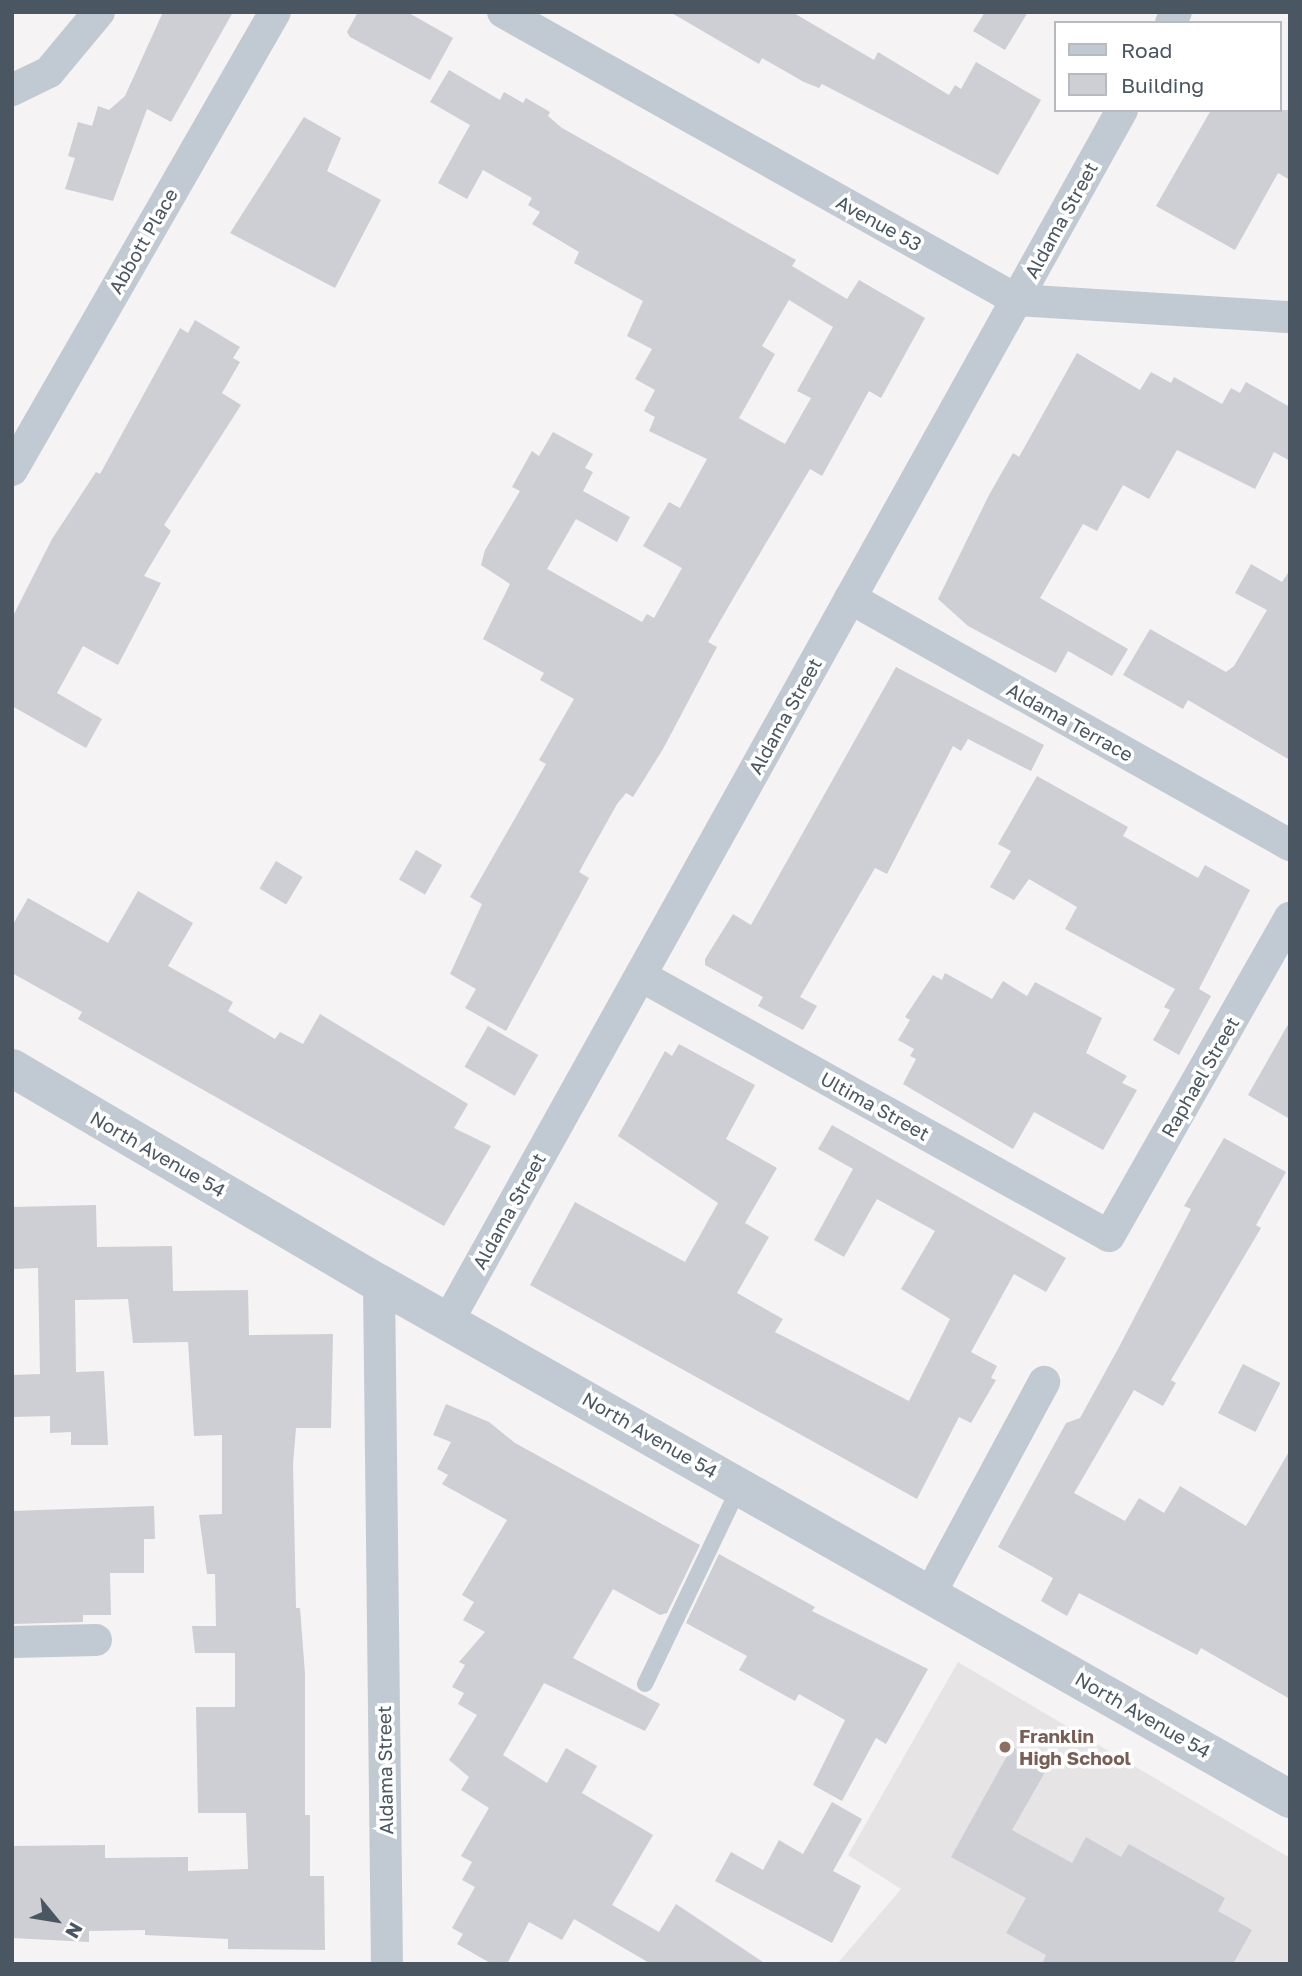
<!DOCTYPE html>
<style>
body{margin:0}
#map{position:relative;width:1302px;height:1976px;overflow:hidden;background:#f5f3f3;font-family:"Golos Text",sans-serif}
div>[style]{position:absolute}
.education>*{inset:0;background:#e6e4e5}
.building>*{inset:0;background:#cdcfd5;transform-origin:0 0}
.service>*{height:16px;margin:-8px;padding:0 8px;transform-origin:8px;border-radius:8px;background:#c1cad2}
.minor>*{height:32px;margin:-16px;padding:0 16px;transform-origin:16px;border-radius:16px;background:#c1cad2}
.tertiary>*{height:38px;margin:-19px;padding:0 19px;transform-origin:19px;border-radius:19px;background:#c1cad2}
.dots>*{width:19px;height:19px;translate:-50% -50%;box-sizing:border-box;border:4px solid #fff;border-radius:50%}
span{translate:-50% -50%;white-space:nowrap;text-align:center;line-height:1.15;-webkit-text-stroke:7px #fff;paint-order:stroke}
.street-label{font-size:19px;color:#4a5661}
.education-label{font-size:19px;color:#785e54;font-weight:700}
.left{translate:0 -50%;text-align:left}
.frame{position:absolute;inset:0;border:14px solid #4a5661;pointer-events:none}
.legend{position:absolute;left:1054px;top:21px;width:228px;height:91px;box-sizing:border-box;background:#fff;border:2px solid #b7bbc0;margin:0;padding:9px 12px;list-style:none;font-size:21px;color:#4a5661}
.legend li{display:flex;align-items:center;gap:14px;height:35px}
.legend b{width:35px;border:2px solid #b7bbc0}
.north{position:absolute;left:21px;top:1885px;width:70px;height:70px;-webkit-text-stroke:5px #fff;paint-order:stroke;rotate:120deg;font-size:19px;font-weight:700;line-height:28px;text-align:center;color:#4a5661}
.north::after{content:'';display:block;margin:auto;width:24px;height:32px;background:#4a5661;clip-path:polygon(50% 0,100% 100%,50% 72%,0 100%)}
</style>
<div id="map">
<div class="education">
<i style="clip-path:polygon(958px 1662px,1290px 1858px,1290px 1964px,837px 1964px,901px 1889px,848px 1855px)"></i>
</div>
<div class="building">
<i style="clip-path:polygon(163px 12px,233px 12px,171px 122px,147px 109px,113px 201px,65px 189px,75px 158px,68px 156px,78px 122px,92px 126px,98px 106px,109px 110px,125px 96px)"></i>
<i style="clip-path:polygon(358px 12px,407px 12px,453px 38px,430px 80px,350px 37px,347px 32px)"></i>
<i style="clip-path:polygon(670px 12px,792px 12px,874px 60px,878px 52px,949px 95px,955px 85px,961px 89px,976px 62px,1041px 100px,998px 175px,822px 84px,819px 88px,804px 82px,762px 58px,759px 64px)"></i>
<i style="clip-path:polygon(985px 12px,1028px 12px,1005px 50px,973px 31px)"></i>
<i style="clip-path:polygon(evenodd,449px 70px,500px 100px,504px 92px,523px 103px,526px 98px,550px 112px,548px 116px,562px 128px,796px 260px,792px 266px,847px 299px,859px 280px,925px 318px,881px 398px,869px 391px,822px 476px,810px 469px,734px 597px,708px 642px,717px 647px,663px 749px,633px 797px,626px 793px,617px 804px,579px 872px,589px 878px,506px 1031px,465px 1008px,476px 989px,450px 974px,482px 904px,470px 897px,546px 764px,539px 760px,574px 699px,540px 680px,544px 673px,483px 639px,510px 584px,481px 565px,485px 550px,520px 491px,512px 487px,532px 451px,539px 456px,553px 432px,593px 454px,585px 468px,593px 472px,583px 491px,630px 517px,617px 542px,576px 519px,547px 569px,642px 622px,647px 614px,654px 618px,682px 568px,643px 546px,669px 502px,680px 508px,707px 459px,649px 431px,655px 417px,644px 411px,655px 390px,635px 379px,652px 349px,627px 336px,643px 301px,574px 263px,579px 252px,532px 224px,540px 212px,528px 205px,532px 198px,483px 170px,467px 199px,438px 183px,470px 125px,430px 102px,449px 70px,789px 300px,833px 327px,797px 391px,811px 398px,785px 444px,739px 418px,775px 354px,762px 346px,789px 300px)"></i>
<i style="clip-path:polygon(1211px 110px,1290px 110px,1290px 180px,1278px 173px,1235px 250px,1156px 206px)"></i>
<i style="clip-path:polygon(304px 117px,341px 138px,327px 171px,381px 200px,335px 288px,230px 233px)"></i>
<i style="clip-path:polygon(195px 320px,240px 347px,233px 358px,240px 362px,222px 393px,241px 405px,164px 525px,171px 531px,144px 576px,161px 583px,118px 665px,83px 646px,57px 693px,102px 719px,86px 748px,12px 706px,12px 618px,52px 539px,96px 472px,100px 474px,180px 328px,188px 333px)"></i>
<i style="clip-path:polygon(1077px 353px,1140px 390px,1151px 372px,1171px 383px,1174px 377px,1222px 404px,1231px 388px,1240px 393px,1246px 382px,1290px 407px,1290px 461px,1274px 452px,1255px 489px,1177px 450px,1149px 499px,1123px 485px,1097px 531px,1083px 524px,1040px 598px,1128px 649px,1112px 676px,1068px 651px,1056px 673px,968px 626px,938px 599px,989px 495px,1013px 453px,1019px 457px)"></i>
<i style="clip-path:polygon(1251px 564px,1282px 582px,1290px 570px,1290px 760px,1188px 700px,1183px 709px,1123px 675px,1150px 629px,1226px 672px,1234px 666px,1267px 610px,1235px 593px)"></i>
<i style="clip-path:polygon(896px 667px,1044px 745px,1031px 771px,968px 739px,961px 751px,953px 746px,887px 874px,875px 868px,800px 997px,817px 1006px,803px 1030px,758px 1006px,763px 997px,705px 965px,705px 959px,733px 914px,751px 925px)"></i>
<i style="clip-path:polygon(1037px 776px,1128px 827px,1123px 836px,1198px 878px,1205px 865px,1250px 890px,1199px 989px,1211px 996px,1179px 1055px,1153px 1040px,1170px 1010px,1164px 1007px,1175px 989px,1065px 929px,1077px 907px,1029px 879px,1014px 900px,990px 887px,1011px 851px,998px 844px)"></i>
<i style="left:416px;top:850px;width:30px;height:34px;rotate:30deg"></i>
<i style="left:276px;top:861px;width:31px;height:32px;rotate:31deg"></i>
<i style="clip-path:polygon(138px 891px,193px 923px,168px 966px,233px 1002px,228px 1011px,275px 1039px,280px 1032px,303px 1044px,320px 1014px,468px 1104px,454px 1128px,491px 1146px,444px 1226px,78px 1019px,82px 1012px,12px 973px,12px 926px,28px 898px,108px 943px)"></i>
<i style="clip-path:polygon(945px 973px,992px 999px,1003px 981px,1027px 996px,1035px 982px,1102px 1018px,1086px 1053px,1127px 1076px,1122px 1083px,1137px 1090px,1103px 1150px,1034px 1112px,1013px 1149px,903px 1084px,916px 1059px,910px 1056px,914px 1049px,898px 1040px,910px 1020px,905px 1017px,933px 975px,942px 980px)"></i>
<i style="clip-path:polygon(1290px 1021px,1290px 1119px,1248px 1095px)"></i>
<i style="left:488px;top:1026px;width:58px;height:47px;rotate:30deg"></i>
<i style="clip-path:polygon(679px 1044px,755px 1085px,726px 1139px,777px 1168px,745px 1223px,769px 1237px,737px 1293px,783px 1319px,775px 1332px,909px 1401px,950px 1319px,901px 1289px,935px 1231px,877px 1199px,844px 1257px,814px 1240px,853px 1169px,818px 1149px,832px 1125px,1066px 1258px,1046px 1292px,1014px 1274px,971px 1352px,997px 1366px,991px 1378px,996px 1380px,971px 1423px,959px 1417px,917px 1499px,530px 1285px,575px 1202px,685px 1262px,718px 1203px,618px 1136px,665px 1051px,672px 1056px)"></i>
<i style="clip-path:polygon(1224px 1138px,1286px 1172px,1256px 1225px,1261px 1228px,1171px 1380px,1176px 1383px,1163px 1406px,1134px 1390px,1074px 1493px,1125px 1521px,1139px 1498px,1164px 1513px,1180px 1486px,1246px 1526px,1290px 1450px,1290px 1699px,1201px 1648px,1197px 1655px,1079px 1593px,1067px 1616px,1041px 1601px,1053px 1578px,998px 1547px,1066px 1423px,1080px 1418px,1119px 1347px,1191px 1209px,1184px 1206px)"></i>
<i style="clip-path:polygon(96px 1205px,97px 1247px,172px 1246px,173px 1291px,248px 1290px,249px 1335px,333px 1334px,331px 1428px,296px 1428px,293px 1464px,296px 1608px,300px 1608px,305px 1674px,305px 1815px,310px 1815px,310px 1876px,324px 1876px,325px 1950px,228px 1949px,228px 1939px,145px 1935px,145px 1930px,89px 1931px,89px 1942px,12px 1938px,12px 1846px,105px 1845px,105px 1858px,188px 1857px,188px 1871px,248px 1869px,246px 1813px,198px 1813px,196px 1707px,235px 1707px,235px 1653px,195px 1653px,192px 1626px,216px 1626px,215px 1574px,207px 1574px,199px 1515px,222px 1514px,222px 1435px,194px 1436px,188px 1342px,133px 1343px,128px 1299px,75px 1300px,76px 1372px,104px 1371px,108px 1445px,71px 1445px,71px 1432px,50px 1433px,50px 1416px,12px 1417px,12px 1375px,40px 1374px,38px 1268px,12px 1269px,12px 1207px)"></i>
<i style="left:1243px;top:1364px;width:42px;height:55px;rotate:27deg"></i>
<i style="clip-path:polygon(446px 1404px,489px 1422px,515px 1443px,700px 1545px,667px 1613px,660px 1615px,613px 1589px,573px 1658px,660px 1704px,645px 1731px,544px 1683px,503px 1755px,547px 1783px,566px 1748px,597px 1766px,582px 1793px,653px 1835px,612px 1905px,659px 1932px,676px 1904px,766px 1964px,651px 1964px,574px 1919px,562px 1940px,529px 1922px,507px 1964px,492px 1964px,457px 1944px,463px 1934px,452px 1928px,475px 1887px,462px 1880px,472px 1862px,461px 1856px,489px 1808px,461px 1790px,469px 1777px,449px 1760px,477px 1715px,458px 1704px,464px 1693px,452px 1687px,465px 1665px,459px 1662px,485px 1632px,463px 1620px,474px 1602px,462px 1595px,507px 1520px,442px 1484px,448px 1475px,437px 1469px,451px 1442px,433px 1435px)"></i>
<i style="clip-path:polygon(154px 1506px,155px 1539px,144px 1539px,144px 1573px,110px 1573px,111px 1615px,83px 1615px,83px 1622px,12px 1624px,12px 1511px)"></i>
<i style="clip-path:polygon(719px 1554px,815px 1607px,812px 1611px,928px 1669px,886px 1744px,876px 1738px,842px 1801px,813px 1785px,845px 1720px,799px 1694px,795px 1701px,739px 1670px,747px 1656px,686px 1623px)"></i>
<i style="clip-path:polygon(1012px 1747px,1048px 1767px,1012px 1830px,1072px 1863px,1086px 1837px,1121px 1857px,1129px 1844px,1225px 1898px,1218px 1911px,1252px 1930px,1233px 1964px,1042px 1964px,1046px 1955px,1006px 1933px,1026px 1898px,951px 1857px)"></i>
<i style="clip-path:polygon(832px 1802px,862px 1819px,833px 1871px,861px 1886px,832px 1943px,715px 1881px,731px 1852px,763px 1870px,779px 1840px,803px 1854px)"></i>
</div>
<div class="service">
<i style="left:645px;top:1684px;width:220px;rotate:-64.4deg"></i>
</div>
<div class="minor">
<i style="left:503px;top:12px;width:589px;rotate:29.26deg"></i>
<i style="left:1017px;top:300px;width:274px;rotate:3.6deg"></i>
<i style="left:1171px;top:23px;width:12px;rotate:-66deg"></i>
<i style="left:12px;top:90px;width:41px;rotate:-25.9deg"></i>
<i style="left:49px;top:72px;width:78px;rotate:-50.2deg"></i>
<i style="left:12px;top:470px;width:528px;rotate:-60.13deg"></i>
<i style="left:850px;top:598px;width:505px;rotate:29.31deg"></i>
<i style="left:641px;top:976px;width:535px;rotate:29.05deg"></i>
<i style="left:1109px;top:1236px;width:366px;rotate:-60.4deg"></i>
<i style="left:379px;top:1283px;width:681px;rotate:89.33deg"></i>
<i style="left:448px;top:1321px;width:1386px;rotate:-60.9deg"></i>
<i style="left:930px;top:1594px;width:241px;rotate:-61.7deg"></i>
<i style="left:12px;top:1642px;width:84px;rotate:-1.4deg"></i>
</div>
<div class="tertiary">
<i style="left:12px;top:1068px;width:425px;rotate:30.4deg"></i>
<i style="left:379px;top:1283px;width:1047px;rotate:29.53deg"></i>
</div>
<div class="dots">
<i style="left:1005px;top:1747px;background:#8d6e63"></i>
</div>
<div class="street-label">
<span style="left:1061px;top:220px;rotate:-61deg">Aldama Street</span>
<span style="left:879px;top:223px;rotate:29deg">Avenue 53</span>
<span style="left:143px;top:241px;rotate:-60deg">Abbott Place</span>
<span style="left:785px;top:716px;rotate:-61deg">Aldama Street</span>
<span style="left:1070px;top:722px;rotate:29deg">Aldama Terrace</span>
<span style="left:1200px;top:1077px;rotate:-60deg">Raphael Street</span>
<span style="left:875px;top:1106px;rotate:29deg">Ultima Street</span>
<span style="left:158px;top:1154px;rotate:30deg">North Avenue 54</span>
<span style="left:509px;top:1211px;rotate:-61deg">Aldama Street</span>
<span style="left:650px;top:1435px;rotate:30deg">North Avenue 54</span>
<span style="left:1143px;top:1715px;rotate:30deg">North Avenue 54</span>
<span style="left:385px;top:1770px;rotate:-91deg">Aldama Street</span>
</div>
<div class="education-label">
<span class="left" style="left:1019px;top:1747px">Franklin<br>High School</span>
</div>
<div class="frame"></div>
<ul class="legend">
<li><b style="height:9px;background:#c1cad2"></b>Road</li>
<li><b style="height:19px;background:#cdcfd5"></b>Building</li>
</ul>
<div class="north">N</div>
</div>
